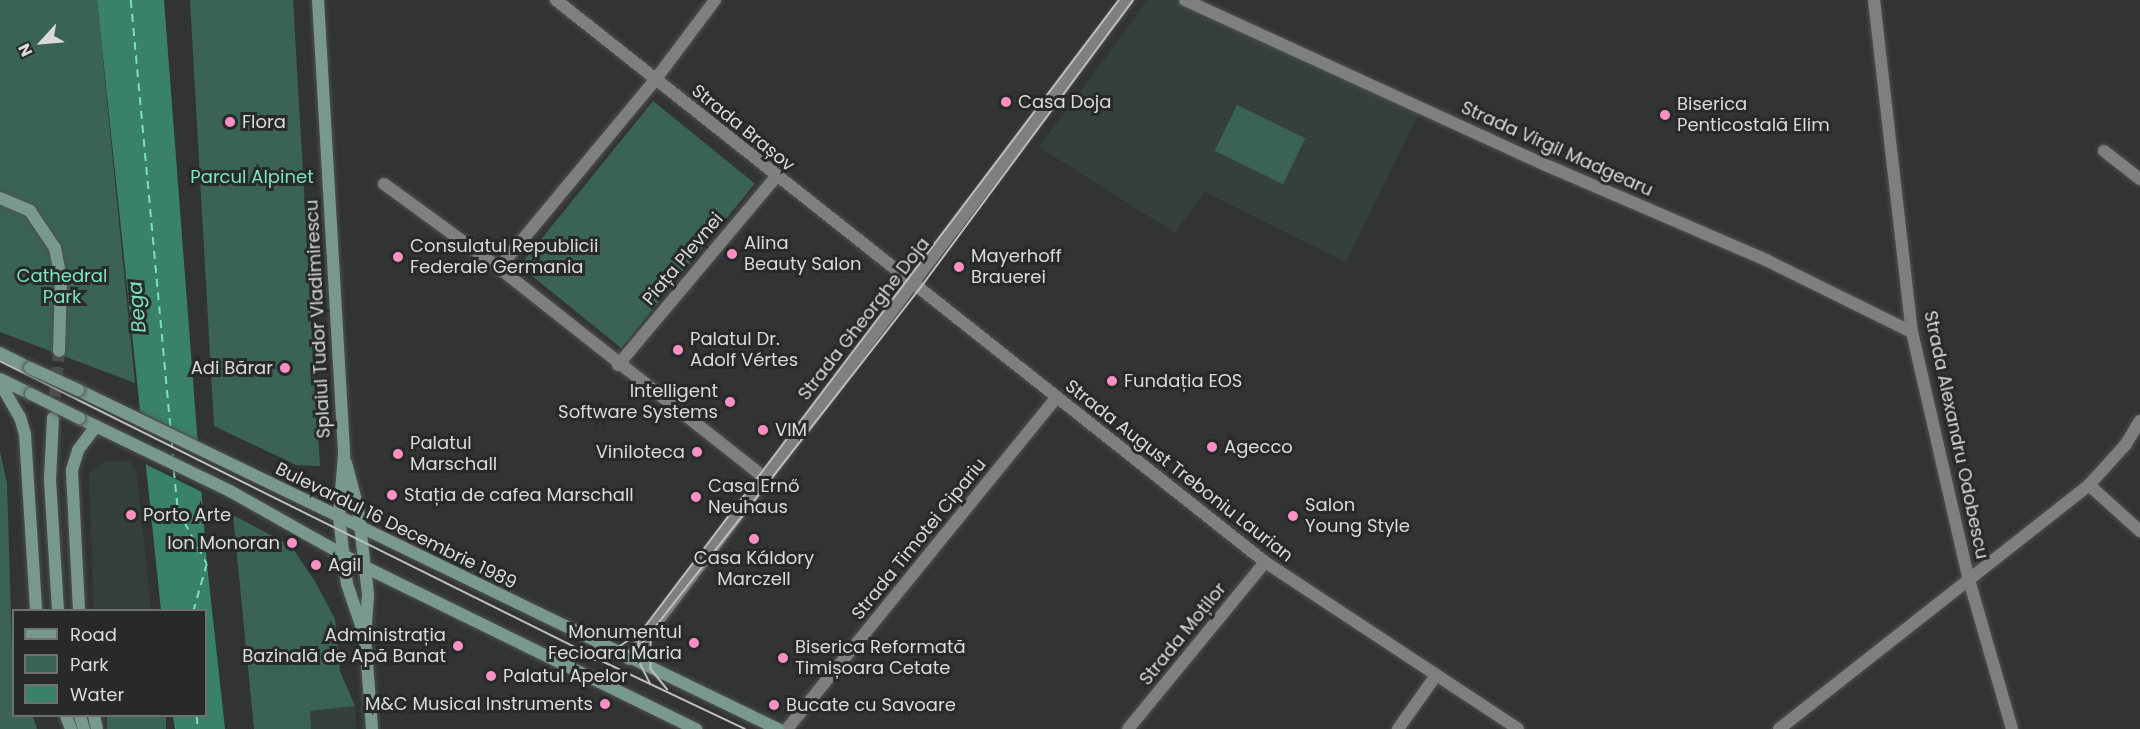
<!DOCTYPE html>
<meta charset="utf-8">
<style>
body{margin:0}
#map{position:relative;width:2140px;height:729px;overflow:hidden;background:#313433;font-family:Poppins,sans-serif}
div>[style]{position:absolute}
.built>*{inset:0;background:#353f3b}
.green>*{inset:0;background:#3a6355;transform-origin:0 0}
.water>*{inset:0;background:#3a816b}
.pier>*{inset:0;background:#313433}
.ferry>*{height:1.5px;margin-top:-0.75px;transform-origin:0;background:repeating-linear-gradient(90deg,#78e1c0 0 8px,transparent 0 14px)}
.secondary-tunnel>*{height:12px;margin-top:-6px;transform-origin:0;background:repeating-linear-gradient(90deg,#4a4d4c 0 12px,transparent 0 18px)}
.roads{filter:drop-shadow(0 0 2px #4f5150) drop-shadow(0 0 2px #4f5150)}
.street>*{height:12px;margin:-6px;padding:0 6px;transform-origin:6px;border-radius:6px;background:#7d807f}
.secondary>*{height:12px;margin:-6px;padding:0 6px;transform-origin:6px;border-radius:6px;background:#79988e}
.tram>*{height:1.5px;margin:-0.75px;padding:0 0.75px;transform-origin:0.75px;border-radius:0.75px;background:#bcbfbe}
.bridges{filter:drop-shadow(0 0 2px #4f5150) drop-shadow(0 0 2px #4f5150)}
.secondary-bridge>*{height:12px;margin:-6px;padding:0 6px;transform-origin:6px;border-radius:6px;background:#79988e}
.dots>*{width:16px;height:16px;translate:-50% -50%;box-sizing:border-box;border:3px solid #272a29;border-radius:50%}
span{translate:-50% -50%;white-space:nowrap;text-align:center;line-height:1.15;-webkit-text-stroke:6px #272a29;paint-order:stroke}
.poi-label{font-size:18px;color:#d9dbda}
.left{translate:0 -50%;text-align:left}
.right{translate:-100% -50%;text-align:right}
.street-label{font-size:18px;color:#d9dbda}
.park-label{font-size:18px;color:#7de5c4}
.water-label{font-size:20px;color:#78e1c0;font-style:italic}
.legend{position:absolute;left:12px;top:609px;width:195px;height:108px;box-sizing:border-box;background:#272a29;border:2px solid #6e7170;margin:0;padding:8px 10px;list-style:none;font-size:18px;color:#d9dbda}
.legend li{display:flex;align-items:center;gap:12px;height:30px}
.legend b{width:30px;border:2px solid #6e7170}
.north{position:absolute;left:12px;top:12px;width:60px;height:60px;-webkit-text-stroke:4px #272a29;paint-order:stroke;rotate:244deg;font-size:16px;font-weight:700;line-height:24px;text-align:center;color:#d9dbda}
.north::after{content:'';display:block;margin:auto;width:21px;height:27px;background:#d9dbda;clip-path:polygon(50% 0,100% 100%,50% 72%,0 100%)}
</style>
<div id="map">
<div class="built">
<i style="clip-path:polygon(1148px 0,1173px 0,1421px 109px,1346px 262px,1205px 192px,1175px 233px,1039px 147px)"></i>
<i style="clip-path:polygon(108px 461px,130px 462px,137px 475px,151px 610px,94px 610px,89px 472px)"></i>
<i style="clip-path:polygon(355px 706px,356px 729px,254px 729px,310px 711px)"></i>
</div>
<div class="green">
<i style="clip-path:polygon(0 0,97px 0,135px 383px,0 332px)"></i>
<i style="clip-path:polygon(190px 0,293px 0,320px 466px,296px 465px,214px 426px)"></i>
<i style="left:653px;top:101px;width:131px;height:212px;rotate:39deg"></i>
<i style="left:1237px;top:105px;width:76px;height:51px;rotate:26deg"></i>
<i style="clip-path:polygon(0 452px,7px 483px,14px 716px,33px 716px,37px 729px,0 729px)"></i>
<i style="clip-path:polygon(233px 515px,291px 546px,316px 583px,335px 619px,340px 671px,355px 706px,310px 711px,311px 729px,254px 729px)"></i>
<i style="left:107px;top:716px;width:59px;height:13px"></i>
</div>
<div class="water">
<i style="clip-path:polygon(97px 0,164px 0,207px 564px,225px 729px,175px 729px,173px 716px,206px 716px,206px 610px,161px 610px)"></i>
</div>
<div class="pier">
<i style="clip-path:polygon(135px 409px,200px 442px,204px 493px,141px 462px)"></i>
</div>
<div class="ferry">
<i style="left:131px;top:0;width:431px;rotate:84.7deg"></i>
<i style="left:172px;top:440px;width:16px;rotate:86deg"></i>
<i style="left:174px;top:470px;width:40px;rotate:84.3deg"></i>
<i style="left:178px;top:510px;width:61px;rotate:61.8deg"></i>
<i style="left:207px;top:564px;width:48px;rotate:105.8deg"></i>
<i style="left:197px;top:716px;width:13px;rotate:86deg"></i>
</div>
<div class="secondary-tunnel">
<i style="left:53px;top:415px;width:64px;rotate:-84.6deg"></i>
</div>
<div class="roads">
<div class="street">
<i style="left:556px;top:0;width:905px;rotate:38.4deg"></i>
<i style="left:1265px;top:562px;width:303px;rotate:33.4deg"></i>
<i style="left:1185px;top:0;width:399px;rotate:24.6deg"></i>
<i style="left:1548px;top:166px;width:237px;rotate:23.3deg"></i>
<i style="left:1766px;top:260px;width:163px;rotate:26.3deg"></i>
<i style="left:1874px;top:0;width:334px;rotate:83.5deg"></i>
<i style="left:1912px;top:332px;width:254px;rotate:77.1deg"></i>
<i style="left:1969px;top:580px;width:155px;rotate:73.9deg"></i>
<i style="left:2104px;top:151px;width:46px;rotate:37.9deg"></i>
<i style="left:384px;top:184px;width:142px;rotate:36.1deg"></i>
<i style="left:499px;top:268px;width:339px;rotate:38.3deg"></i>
<i style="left:499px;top:268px;width:244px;rotate:-50.3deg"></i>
<i style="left:655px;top:80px;width:100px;rotate:-53.1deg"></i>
<i style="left:618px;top:365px;width:246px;rotate:-50deg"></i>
<i style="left:2089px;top:485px;width:69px;rotate:42deg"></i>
<i style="left:629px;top:659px;width:826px;rotate:-52.92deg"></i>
<i style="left:787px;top:729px;width:425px;rotate:-50.9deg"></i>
<i style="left:1128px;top:729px;width:216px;rotate:-50.6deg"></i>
<i style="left:1398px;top:729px;width:64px;rotate:-54.6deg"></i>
<i style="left:1779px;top:729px;width:395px;rotate:-38.2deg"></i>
<i style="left:2089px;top:485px;width:55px;rotate:-47.9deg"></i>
<i style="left:2126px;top:444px;width:27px;rotate:-59deg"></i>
</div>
<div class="secondary">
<i style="left:318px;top:0;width:456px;rotate:86.7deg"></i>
<i style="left:344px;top:455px;width:62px;rotate:94.6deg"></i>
<i style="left:339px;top:517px;width:67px;rotate:83.2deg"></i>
<i style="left:347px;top:584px;width:56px;rotate:71.2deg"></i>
<i style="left:0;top:198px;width:33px;rotate:23deg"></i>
<i style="left:30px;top:211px;width:45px;rotate:56deg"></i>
<i style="left:55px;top:248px;width:33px;rotate:79deg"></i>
<i style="left:61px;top:280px;width:71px;rotate:91.6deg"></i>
<i style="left:0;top:353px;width:34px;rotate:27deg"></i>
<i style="left:0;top:379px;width:34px;rotate:26deg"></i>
<i style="left:0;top:383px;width:39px;rotate:60deg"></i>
<i style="left:20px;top:417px;width:18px;rotate:74deg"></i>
<i style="left:25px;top:434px;width:176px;rotate:86.4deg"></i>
<i style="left:78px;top:390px;width:778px;rotate:25.84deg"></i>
<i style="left:53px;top:418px;width:62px;rotate:92.8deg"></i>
<i style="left:50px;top:480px;width:130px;rotate:86.5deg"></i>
<i style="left:79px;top:418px;width:168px;rotate:25.8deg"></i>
<i style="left:230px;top:491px;width:155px;rotate:29.4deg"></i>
<i style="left:365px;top:567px;width:369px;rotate:26.1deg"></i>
<i style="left:346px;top:463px;width:47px;rotate:75.1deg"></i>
<i style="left:358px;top:508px;width:88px;rotate:83.4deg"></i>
<i style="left:368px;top:595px;width:42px;rotate:94.1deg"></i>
<i style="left:365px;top:637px;width:92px;rotate:85.6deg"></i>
<i style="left:79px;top:610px;width:140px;rotate:-92.9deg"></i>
<i style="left:72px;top:470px;width:21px;rotate:-73deg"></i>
<i style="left:78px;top:450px;width:30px;rotate:-53deg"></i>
<i style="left:66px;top:716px;width:14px;rotate:69deg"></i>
<i style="left:80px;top:716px;width:14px;rotate:73deg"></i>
<i style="left:94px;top:716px;width:13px;rotate:77deg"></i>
</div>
</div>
<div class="tram">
<i style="left:0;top:361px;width:651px;rotate:26.45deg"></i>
<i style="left:651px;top:635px;width:34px;rotate:90deg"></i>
<i style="left:651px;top:669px;width:26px;rotate:51deg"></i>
<i style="left:639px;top:641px;width:20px;rotate:90deg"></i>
<i style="left:639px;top:661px;width:25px;rotate:63deg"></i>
<i style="left:577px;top:649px;width:40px;rotate:-1.4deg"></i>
<i style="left:617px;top:648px;width:29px;rotate:-34deg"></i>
<i style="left:641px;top:632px;width:792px;rotate:-52.9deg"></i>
<i style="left:583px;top:660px;width:28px"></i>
<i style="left:611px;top:660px;width:26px;rotate:-25deg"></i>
<i style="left:635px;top:649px;width:15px;rotate:-42deg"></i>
<i style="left:646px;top:639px;width:442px;rotate:-52deg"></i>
<i style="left:918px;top:291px;width:362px;rotate:-53.5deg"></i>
<i style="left:602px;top:661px;width:158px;rotate:25.4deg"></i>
</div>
<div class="bridges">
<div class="secondary-bridge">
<i style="left:30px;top:368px;width:53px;rotate:24.6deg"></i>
<i style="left:31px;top:394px;width:54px;rotate:26.6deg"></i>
</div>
</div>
<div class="dots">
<i style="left:1006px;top:102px;background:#fc8fc3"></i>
<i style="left:1665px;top:115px;background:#fc8fc3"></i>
<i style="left:230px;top:122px;background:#fc8fc3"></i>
<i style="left:732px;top:254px;background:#fc8fc3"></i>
<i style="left:398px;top:257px;background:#fc8fc3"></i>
<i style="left:959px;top:267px;background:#fc8fc3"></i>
<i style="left:678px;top:350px;background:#fc8fc3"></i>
<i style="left:285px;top:368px;background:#fc8fc3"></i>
<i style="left:1112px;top:381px;background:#fc8fc3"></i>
<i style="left:730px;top:402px;background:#fc8fc3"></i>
<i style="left:763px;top:430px;background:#fc8fc3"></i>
<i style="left:1212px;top:447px;background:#fc8fc3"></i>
<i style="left:697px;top:452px;background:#fc8fc3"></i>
<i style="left:398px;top:454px;background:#fc8fc3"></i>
<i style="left:392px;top:495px;background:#fc8fc3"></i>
<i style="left:696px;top:497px;background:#fc8fc3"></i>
<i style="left:131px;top:515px;background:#fc8fc3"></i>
<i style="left:1293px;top:516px;background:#fc8fc3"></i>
<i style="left:754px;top:539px;background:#fc8fc3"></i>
<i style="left:292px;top:543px;background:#fc8fc3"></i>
<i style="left:316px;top:565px;background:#fc8fc3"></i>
<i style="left:694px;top:643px;background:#fc8fc3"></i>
<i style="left:458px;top:646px;background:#fc8fc3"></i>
<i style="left:783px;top:658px;background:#fc8fc3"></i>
<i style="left:491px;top:676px;background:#fc8fc3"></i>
<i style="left:605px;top:704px;background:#fc8fc3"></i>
<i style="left:774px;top:705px;background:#fc8fc3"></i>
</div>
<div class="poi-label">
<span class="left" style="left:1018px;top:102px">Casa Doja</span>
<span class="left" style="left:1677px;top:115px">Biserica<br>Penticostală Elim</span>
<span class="left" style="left:242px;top:122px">Flora</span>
<span class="left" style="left:744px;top:254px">Alina<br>Beauty Salon</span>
<span class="left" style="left:410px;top:257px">Consulatul Republicii<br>Federale Germania</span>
<span class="left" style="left:971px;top:267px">Mayerhoff<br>Brauerei</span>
<span class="left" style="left:690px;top:350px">Palatul Dr.<br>Adolf Vértes</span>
<span class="right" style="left:273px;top:368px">Adi Bărar</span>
<span class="left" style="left:1124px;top:381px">Fundația EOS</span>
<span class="right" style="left:718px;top:402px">Intelligent<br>Software Systems</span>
<span class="left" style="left:775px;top:430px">VIM</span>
<span class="left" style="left:410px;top:454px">Palatul<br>Marschall</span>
<span class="left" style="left:1224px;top:447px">Agecco</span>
<span class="right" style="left:685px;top:452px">Viniloteca</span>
<span class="left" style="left:708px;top:497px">Casa Ernő<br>Neuhaus</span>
<span class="left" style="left:404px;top:495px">Stația de cafea Marschall</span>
<span class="left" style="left:1305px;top:516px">Salon<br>Young Style</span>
<span class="left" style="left:143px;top:515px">Porto Arte</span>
<span class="right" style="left:280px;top:543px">Ion Monoran</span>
<span style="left:754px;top:569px">Casa Káldory<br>Marczell</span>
<span class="left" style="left:328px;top:565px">Agil</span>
<span class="right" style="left:682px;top:643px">Monumentul<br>Fecioara Maria</span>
<span class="right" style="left:446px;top:646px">Administrația<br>Bazinală de Apă Banat</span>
<span class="left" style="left:795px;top:658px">Biserica Reformată<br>Timișoara Cetate</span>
<span class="left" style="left:503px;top:676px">Palatul Apelor</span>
<span class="right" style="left:593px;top:704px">M&amp;C Musical Instruments</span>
<span class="left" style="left:786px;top:705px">Bucate cu Savoare</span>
</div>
<div class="street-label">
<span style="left:743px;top:128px;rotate:39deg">Strada Brașov</span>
<span style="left:1557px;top:149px;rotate:24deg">Strada Virgil Madgearu</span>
<span style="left:683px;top:259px;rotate:-50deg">Piața Plevnei</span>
<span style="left:318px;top:319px;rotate:-93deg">Splaiul Tudor Vladimirescu</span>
<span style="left:864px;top:319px;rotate:-52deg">Strada Gheorghe Doja</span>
<span style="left:1956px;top:435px;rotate:78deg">Strada Alexandru Odobescu</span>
<span style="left:1179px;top:471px;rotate:38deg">Strada August Treboniu Laurian</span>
<span style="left:396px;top:526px;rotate:26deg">Bulevardul 16 Decembrie 1989</span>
<span style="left:919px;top:539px;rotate:-51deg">Strada Timotei Cipariu</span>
<span style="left:1183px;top:634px;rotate:-51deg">Strada Moților</span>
</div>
<div class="park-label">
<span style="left:252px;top:177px">Parcul Alpinet</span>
<span style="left:62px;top:287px">Cathedral<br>Park</span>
</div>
<div class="water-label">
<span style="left:137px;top:307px;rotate:-95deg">Bega</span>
</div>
<ul class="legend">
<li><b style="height:8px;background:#79988e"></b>Road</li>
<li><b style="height:16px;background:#3a6355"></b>Park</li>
<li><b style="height:16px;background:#3a816b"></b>Water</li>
</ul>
<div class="north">N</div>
</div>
